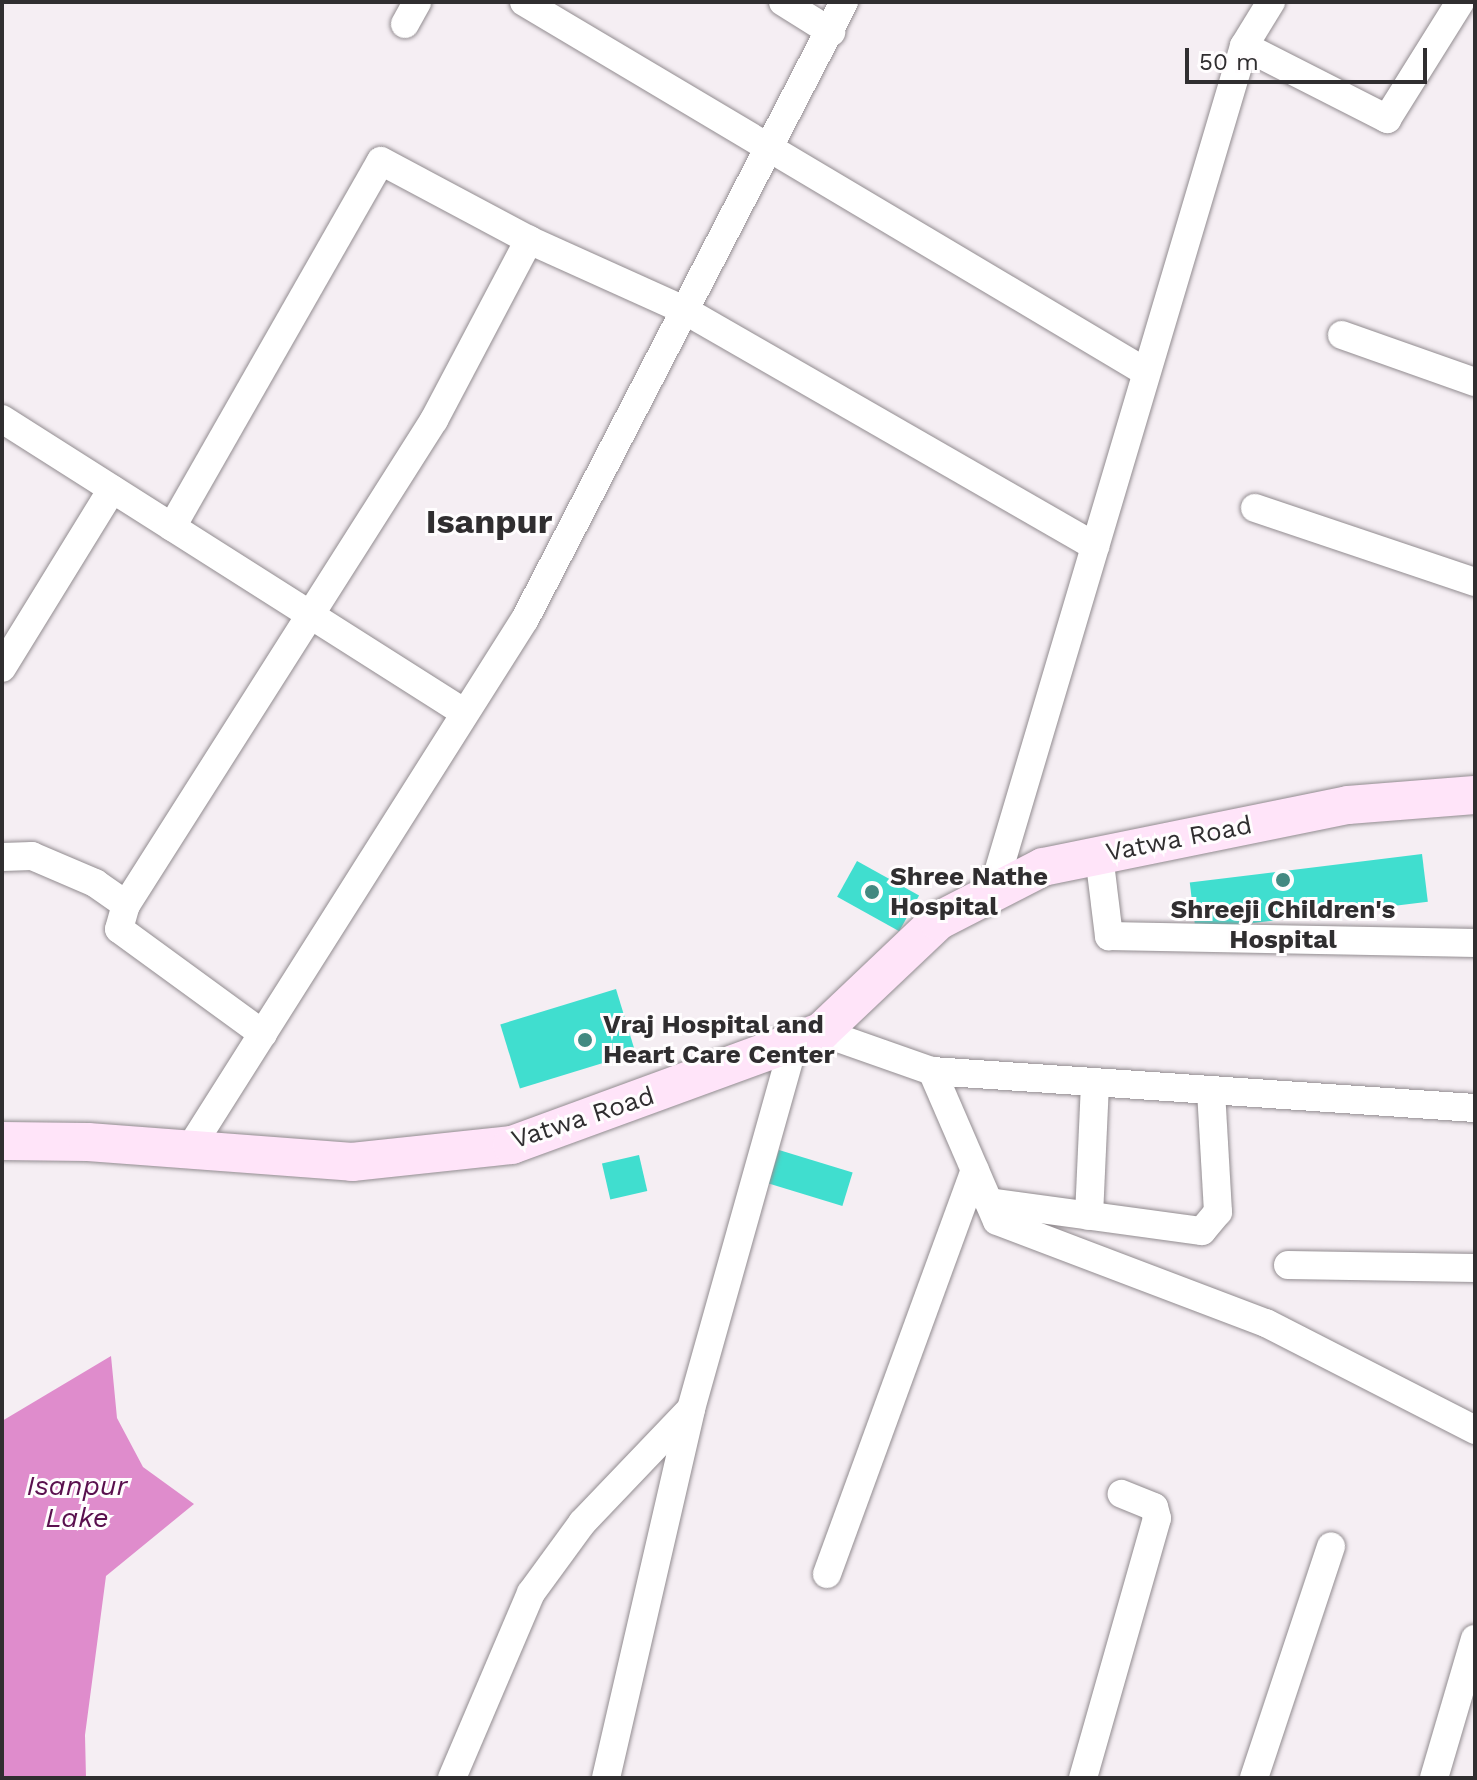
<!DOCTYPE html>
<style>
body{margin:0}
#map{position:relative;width:1477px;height:1780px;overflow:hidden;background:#f5eef3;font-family:"Work Sans",sans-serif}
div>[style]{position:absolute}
.water>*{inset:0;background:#df8ccc}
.building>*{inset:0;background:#40decf;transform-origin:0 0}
.roads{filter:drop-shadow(0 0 2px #928c90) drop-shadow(0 0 2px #928c90)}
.minor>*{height:28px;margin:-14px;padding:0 14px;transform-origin:14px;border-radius:14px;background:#fff}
.secondary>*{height:38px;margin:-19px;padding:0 19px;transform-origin:19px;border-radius:19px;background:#ffe4f9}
.dots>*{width:22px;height:22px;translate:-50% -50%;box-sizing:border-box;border:4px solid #fffdfe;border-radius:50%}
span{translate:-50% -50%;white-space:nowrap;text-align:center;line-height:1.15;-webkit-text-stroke:6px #fffdfe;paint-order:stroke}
.street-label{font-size:26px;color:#302e30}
.poi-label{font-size:26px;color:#302e30;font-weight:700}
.left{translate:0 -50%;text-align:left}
.water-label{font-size:28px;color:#5a104e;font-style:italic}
.district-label{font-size:34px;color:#302e30;font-weight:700}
.frame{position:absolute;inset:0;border:4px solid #302e30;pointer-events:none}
.scale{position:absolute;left:1185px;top:48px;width:242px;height:36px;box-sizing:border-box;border:4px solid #302e30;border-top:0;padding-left:10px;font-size:24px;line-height:28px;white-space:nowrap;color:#302e30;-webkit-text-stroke:6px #fffdfe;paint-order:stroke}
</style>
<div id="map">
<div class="water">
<i style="clip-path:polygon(111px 1356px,117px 1418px,143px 1467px,194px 1504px,106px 1576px,85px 1735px,86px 1778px,2px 1778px,2px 1421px)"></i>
</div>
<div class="building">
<i style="left:1422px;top:854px;width:48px;height:234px;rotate:83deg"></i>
<i style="left:857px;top:861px;width:71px;height:41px;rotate:29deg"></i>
<i style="left:616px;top:989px;width:67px;height:121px;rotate:73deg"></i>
<i style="left:779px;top:1150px;width:77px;height:35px;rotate:17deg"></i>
<i style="left:639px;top:1155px;width:37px;height:38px;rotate:77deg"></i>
</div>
<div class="roads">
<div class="minor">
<i style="left:524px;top:2px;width:724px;rotate:30.75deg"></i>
<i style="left:783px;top:2px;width:57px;rotate:32deg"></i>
<i style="left:405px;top:24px;width:25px;rotate:-61deg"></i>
<i style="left:1244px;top:46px;width:161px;rotate:27deg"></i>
<i style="left:1387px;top:119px;width:138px;rotate:-58deg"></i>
<i style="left:1342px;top:335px;width:141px;rotate:19.5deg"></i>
<i style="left:2px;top:419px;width:548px;rotate:32.42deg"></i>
<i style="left:1255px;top:508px;width:232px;rotate:18.6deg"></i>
<i style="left:172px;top:527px;width:421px;rotate:-60.3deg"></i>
<i style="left:381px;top:161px;width:168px;rotate:28.1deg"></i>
<i style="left:529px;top:240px;width:172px;rotate:24.3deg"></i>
<i style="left:686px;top:311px;width:472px;rotate:29.9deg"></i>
<i style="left:2px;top:668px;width:210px;rotate:-58.4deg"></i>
<i style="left:1099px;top:855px;width:82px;rotate:83deg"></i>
<i style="left:1109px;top:936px;width:366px;rotate:1.1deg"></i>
<i style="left:2px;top:857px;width:30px;rotate:-2deg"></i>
<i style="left:32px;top:856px;width:69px;rotate:23.2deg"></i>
<i style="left:95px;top:883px;width:38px;rotate:35deg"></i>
<i style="left:992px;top:893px;width:884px;rotate:-73.43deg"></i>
<i style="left:1244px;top:46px;width:52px;rotate:-58.5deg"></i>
<i style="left:821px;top:1032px;width:118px;rotate:19.4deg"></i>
<i style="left:932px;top:1071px;width:163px;rotate:66.6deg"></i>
<i style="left:997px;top:1221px;width:288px;rotate:20.8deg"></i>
<i style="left:1266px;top:1323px;width:235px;rotate:27.1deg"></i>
<i style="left:263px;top:1034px;width:178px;rotate:-143.9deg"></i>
<i style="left:119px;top:929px;width:25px;rotate:-74deg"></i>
<i style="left:126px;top:905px;width:575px;rotate:-57.58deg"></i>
<i style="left:434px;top:420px;width:204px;rotate:-62.2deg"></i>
<i style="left:932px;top:1071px;width:544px;rotate:3.9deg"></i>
<i style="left:189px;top:1150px;width:628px;rotate:-57.68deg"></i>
<i style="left:525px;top:619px;width:695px;rotate:-62.66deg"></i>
<i style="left:989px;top:1202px;width:215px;rotate:7.8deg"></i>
<i style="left:1202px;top:1231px;width:25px;rotate:-50deg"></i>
<i style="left:1218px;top:1212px;width:122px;rotate:-93.3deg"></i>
<i style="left:1089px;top:1216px;width:133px;rotate:-87.4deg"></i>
<i style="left:1288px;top:1265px;width:187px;rotate:0.9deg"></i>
<i style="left:827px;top:1574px;width:430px;rotate:-69.9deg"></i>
<i style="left:452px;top:1778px;width:201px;rotate:-66.9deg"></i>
<i style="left:531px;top:1593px;width:87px;rotate:-53.9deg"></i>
<i style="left:582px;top:1523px;width:155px;rotate:-46.3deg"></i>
<i style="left:606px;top:1778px;width:379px;rotate:-77deg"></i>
<i style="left:691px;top:1409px;width:381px;rotate:-74.3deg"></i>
<i style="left:1083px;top:1778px;width:270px;rotate:-74.1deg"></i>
<i style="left:1157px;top:1518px;width:11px;rotate:-105deg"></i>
<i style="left:1154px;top:1507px;width:35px;rotate:-158deg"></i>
<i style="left:1254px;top:1778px;width:244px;rotate:-71.6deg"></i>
<i style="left:1434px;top:1778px;width:145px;rotate:-73.6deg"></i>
</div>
<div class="secondary">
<i style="left:2px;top:1141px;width:86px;rotate:0.7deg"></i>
<i style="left:88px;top:1142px;width:265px;rotate:4.3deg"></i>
<i style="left:352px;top:1162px;width:161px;rotate:-6.1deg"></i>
<i style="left:512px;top:1145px;width:329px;rotate:-20.1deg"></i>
<i style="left:821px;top:1032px;width:161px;rotate:-43.5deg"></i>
<i style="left:938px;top:921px;width:118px;rotate:-27.2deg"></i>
<i style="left:1043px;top:867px;width:311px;rotate:-11.5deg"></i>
<i style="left:1348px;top:805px;width:127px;rotate:-4.5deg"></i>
</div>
</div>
<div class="dots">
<i style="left:1283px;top:880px;background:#438981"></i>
<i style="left:872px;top:892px;background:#438981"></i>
<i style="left:585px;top:1040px;background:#438981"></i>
</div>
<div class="street-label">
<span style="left:1179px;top:839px;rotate:-11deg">Vatwa Road</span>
<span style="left:583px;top:1118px;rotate:-18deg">Vatwa Road</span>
</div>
<div class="poi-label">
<span class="left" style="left:890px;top:892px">Shree Nathe<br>Hospital</span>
<span style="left:1283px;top:925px">Shreeji Children's<br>Hospital</span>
<span class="left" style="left:603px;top:1040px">Vraj Hospital and<br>Heart Care Center</span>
</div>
<div class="water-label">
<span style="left:77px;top:1502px">Isanpur<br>Lake</span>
</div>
<div class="district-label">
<span style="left:489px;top:522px">Isanpur</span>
</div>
<div class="frame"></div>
<div class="scale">50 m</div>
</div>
